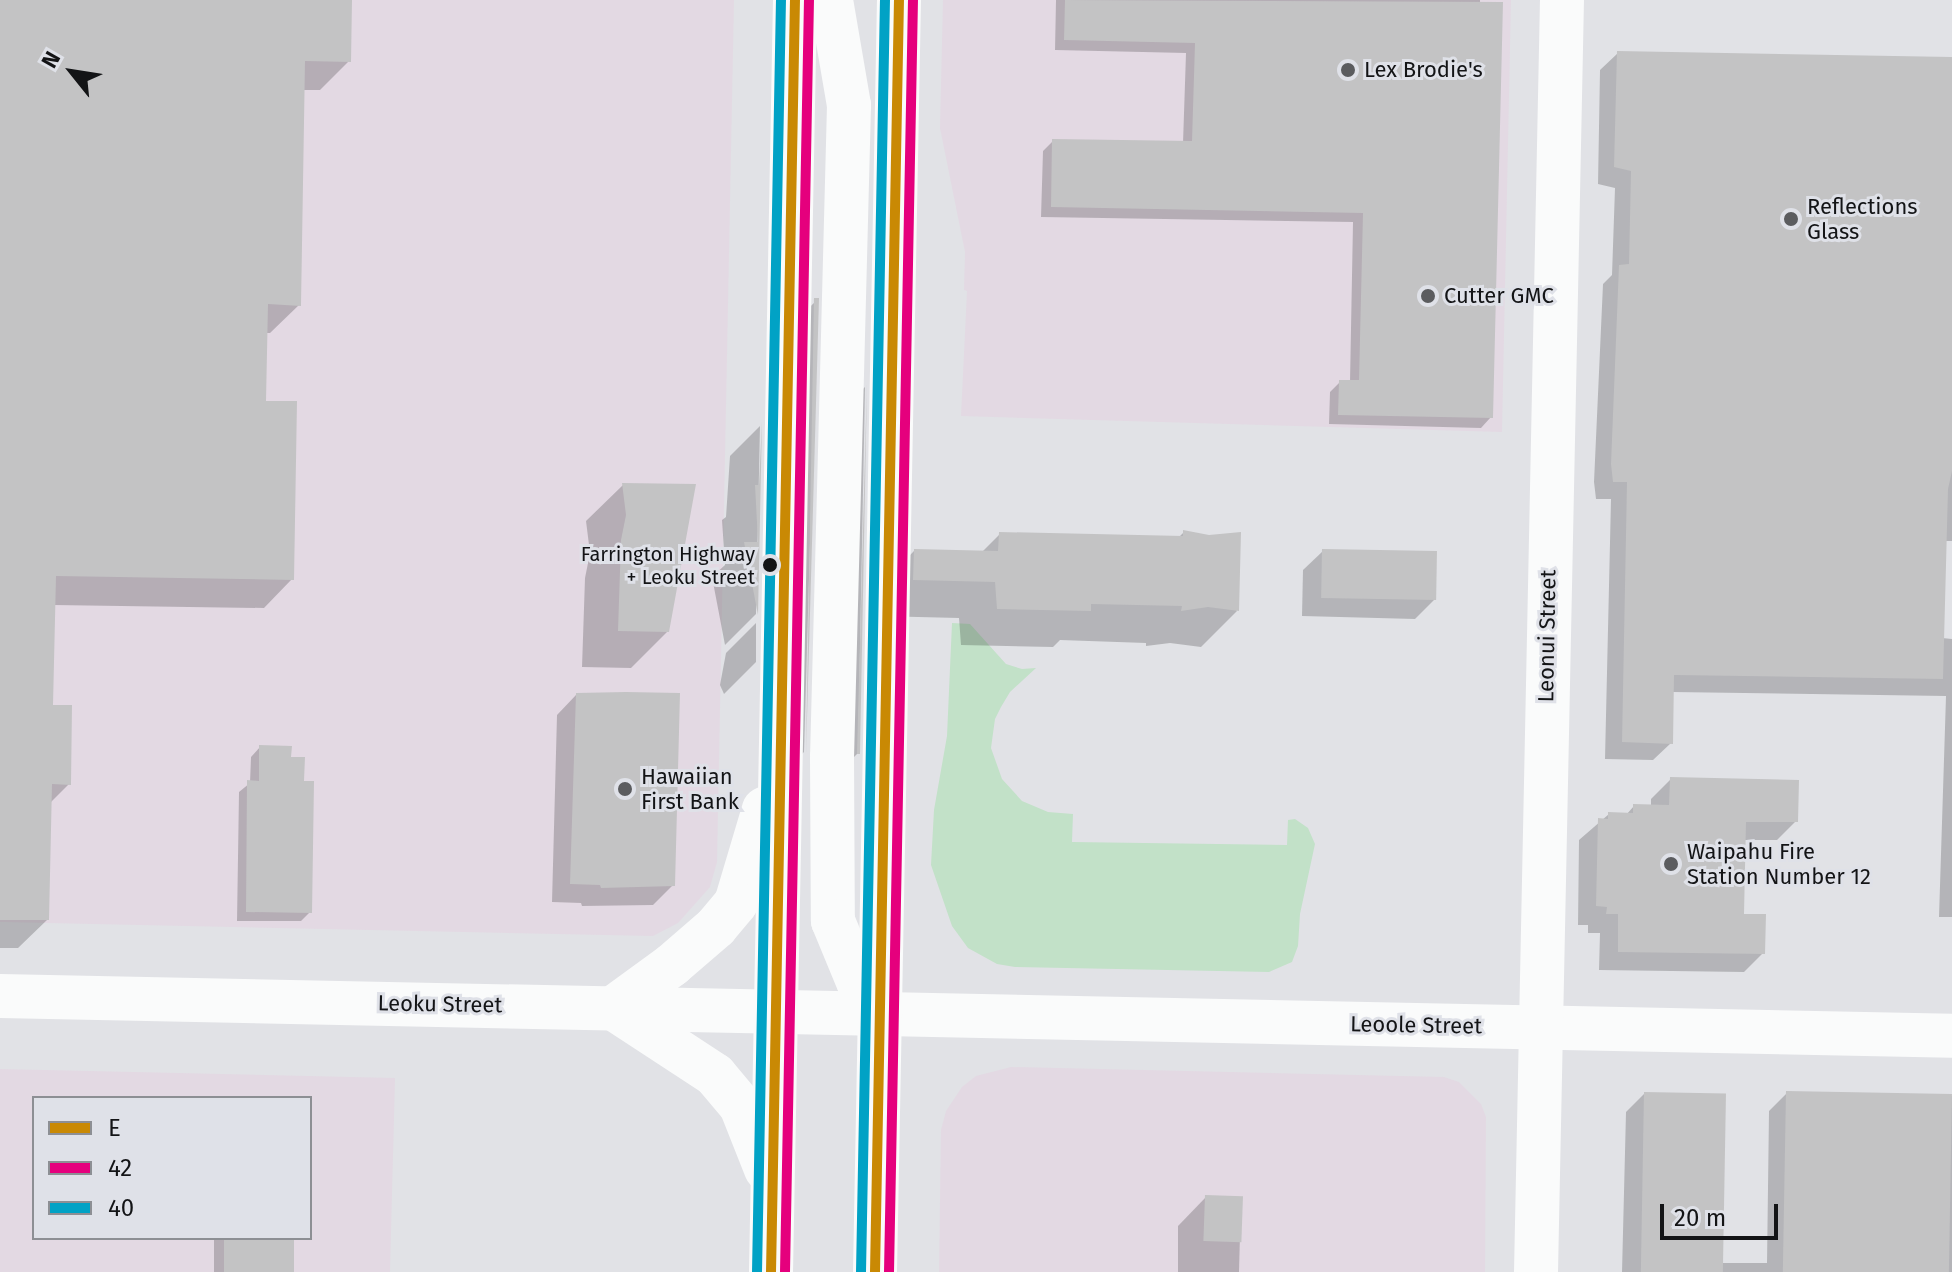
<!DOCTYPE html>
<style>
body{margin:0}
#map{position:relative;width:1952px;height:1272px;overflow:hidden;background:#e1e2e6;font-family:"Fira Sans",sans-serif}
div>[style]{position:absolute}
.commercial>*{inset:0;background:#e3d9e3}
.green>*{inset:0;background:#c2e1c8}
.shadow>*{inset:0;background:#0003;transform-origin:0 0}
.building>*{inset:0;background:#c3c3c4;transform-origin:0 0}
.minor>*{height:44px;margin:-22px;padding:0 22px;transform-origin:22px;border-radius:22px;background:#fafbfb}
.major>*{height:44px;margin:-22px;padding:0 22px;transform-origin:22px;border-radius:22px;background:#fafbfb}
.bus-1>*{height:10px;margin:-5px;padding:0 5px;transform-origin:5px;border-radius:5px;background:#c98904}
.bus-2>*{height:10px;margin:-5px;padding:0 5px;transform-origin:5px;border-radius:5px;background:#e5007d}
.bus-3>*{height:10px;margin:-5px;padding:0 5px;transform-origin:5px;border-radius:5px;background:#01a2c5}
.dots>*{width:22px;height:22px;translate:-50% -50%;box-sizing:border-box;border:4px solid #dfe1e8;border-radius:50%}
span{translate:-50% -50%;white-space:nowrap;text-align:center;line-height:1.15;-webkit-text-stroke:6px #dfe1e8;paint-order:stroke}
.bus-label{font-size:20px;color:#131416}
.right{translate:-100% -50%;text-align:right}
.poi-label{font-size:22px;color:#131416}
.left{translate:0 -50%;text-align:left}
.street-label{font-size:22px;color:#131416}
.legend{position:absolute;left:32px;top:1096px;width:280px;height:144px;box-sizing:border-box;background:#dfe1e8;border:2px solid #8d8f94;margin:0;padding:10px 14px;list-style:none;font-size:24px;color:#131416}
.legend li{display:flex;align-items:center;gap:16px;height:40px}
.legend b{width:40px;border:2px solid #8d8f94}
.north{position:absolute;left:32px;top:32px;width:80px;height:80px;-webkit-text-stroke:6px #dfe1e8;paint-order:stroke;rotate:300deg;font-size:22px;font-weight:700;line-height:32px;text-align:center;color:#131416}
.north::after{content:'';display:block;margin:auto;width:28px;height:36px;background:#131416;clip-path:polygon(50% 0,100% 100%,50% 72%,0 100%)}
.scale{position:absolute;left:1660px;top:1204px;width:118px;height:36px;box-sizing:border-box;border:4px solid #131416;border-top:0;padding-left:10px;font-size:24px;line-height:28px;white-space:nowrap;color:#131416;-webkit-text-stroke:6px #dfe1e8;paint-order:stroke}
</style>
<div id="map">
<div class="commercial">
<i style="clip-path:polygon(0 0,734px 0,717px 862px,710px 887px,678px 923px,653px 936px,0 922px)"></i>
<i style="clip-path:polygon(943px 0,1511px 0,1502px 432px,961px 416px,967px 291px,964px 290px,965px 252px,940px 128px)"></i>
<i style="clip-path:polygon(1011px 1067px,1444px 1077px,1459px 1082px,1481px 1104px,1486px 1117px,1485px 1272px,939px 1272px,941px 1130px,946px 1111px,962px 1087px,976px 1076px)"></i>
<i style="clip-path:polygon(evenodd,0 1069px,395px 1078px,390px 1272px,0 1272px,0 1069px,34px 1098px,310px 1098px,310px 1238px,34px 1238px,34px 1098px)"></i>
</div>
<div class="green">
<i style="clip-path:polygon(952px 623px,970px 624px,1006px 664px,1022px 669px,1036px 668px,1010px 692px,1001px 707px,995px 719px,991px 748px,1002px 779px,1022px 801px,1048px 812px,1073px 814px,1072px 842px,1287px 845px,1288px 820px,1295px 819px,1308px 828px,1315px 844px,1300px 914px,1298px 946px,1292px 962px,1269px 972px,1015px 967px,997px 964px,968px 948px,952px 926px,931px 865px,934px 810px,947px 736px)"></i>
</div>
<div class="shadow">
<i style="clip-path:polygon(0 0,350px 0,349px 61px,320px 90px,303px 90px,299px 305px,270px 333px,265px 333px,264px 403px,292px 579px,264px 608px,53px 605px,51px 707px,69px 784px,49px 804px,47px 920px,18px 948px,0 948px)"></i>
<i style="clip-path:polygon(1056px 0,1480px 0,1491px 417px,1481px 428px,1329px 424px,1330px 392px,1340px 382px,1350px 382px,1353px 222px,1041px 217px,1043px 151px,1053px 141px,1183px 143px,1186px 53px,1055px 50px)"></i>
<i style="clip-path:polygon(1618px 53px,1952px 59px,1952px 541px,1945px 541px,1942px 638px,1952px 639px,1952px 917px,1939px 917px,1946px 696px,1672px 692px,1671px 743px,1653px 760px,1605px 759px,1611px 499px,1596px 499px,1594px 482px,1603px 284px,1612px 275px,1615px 188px,1598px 184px,1600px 70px)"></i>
<i style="clip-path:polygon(817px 300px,804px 752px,773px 782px,782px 334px)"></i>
<i style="clip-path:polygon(865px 387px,858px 753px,825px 786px,834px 417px)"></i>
<i style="clip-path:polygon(760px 426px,756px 614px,725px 645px,712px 577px,725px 565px,722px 520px,726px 517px,730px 456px)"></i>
<i style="clip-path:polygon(623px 485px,668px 631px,631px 668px,582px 667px,585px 578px,590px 553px,586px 521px)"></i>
<i style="clip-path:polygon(1184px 532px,1237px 611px,1201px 647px,1170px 643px,1146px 646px,1146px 643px,1060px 640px,1053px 647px,961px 645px,959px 618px,877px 616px,878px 588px,914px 551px,981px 553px,1000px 534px,1178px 538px)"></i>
<i style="clip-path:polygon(1323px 551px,1435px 599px,1415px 619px,1302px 616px,1303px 570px)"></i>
<i style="clip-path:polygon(756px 623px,756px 662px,724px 694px,720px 685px,726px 653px)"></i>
<i style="clip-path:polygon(576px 695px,673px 885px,653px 905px,582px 906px,581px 903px,552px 902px,557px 715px)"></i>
<i style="clip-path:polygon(260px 747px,310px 912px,301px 921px,237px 921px,239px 792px,250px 783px,251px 757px)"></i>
<i style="clip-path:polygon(1671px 779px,1796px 821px,1777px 840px,1743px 840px,1742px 916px,1763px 953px,1744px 972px,1599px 970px,1600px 933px,1588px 933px,1588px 925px,1578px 925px,1579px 840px,1609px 814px,1626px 815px,1634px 806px,1651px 807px,1651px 799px)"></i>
<i style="clip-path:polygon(1787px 1093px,1952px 1096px,1952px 1272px,1622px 1272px,1626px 1112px,1644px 1094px,1721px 1263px,1767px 1263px,1769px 1111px)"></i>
<i style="clip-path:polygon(1206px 1197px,1241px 1198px,1239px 1272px,1178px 1272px,1178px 1226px)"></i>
<i style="left:214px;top:1238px;width:78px;height:34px"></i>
</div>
<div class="building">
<i style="clip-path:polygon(0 0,352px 0,351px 62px,305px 61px,301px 306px,268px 304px,266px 401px,297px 401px,294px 580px,56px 576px,53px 705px,72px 705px,71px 785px,52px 784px,49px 920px,0 920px)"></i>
<i style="clip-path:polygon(1065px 0,1503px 2px,1493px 418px,1338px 415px,1339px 380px,1359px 380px,1363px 213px,1051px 207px,1052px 139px,1192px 141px,1195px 43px,1064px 40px)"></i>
<i style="clip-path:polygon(1617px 51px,1952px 57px,1952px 471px,1948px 489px,1943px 679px,1674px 675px,1673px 744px,1622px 742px,1627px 482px,1613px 482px,1611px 464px,1619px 265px,1629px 264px,1631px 171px,1614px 167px)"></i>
<i style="clip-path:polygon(814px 298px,819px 298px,806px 753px)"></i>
<i style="clip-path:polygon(867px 382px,860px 754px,857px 754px)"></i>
<i style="clip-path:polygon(762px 421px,758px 615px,744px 542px,758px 542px,755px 485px,759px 485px)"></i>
<i style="clip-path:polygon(622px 483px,696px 484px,669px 632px,618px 631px,621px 540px,626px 515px)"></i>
<i style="clip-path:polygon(1183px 530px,1209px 535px,1241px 532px,1239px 611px,1208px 607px,1181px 611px,1182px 606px,1091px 604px,1091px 611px,997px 609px,995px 582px,913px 580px,914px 549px,998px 551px,999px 532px,1183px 536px)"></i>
<i style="left:1322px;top:549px;width:115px;height:49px;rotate:1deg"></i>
<i style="clip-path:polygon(626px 692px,680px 693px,675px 886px,601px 888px,600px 885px,570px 884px,576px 693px)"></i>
<i style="clip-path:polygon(259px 745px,292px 746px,291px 757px,305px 757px,304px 781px,314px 781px,312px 913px,246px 912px,247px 780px,259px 781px)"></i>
<i style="clip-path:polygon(1670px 777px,1799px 780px,1798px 822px,1746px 822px,1744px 914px,1766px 914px,1765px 954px,1618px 952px,1618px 914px,1606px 914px,1607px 907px,1596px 906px,1598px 818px,1608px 819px,1608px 812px,1633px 813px,1633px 804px,1669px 805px)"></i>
<i style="left:1786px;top:1091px;width:166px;height:181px;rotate:1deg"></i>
<i style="left:1644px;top:1092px;width:82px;height:180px;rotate:1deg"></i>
<i style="left:1205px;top:1195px;width:38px;height:46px;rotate:2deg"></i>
<i style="left:224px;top:1238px;width:70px;height:34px"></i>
</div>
<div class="minor">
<i style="left:0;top:996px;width:1952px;rotate:1.17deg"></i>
<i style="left:1536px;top:1272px;width:1272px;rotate:-88.83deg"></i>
</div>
<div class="major">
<i style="left:831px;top:0;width:107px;rotate:80.3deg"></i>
<i style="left:849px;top:105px;width:652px;rotate:91.49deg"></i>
<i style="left:832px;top:757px;width:164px;rotate:89.7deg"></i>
<i style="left:833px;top:921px;width:68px;rotate:67.6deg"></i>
<i style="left:859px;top:984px;width:37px;rotate:55deg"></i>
<i style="left:764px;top:809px;width:98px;rotate:106.6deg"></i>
<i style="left:736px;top:903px;width:31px;rotate:130deg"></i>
<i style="left:716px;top:927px;width:58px;rotate:139.2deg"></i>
<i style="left:672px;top:965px;width:73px;rotate:143.9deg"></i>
<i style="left:613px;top:1008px;width:122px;rotate:33.3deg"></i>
<i style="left:715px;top:1075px;width:40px;rotate:50deg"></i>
<i style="left:741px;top:1106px;width:68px;rotate:68.4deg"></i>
<i style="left:771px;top:1272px;width:1272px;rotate:-88.92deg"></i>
<i style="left:875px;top:1272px;width:1272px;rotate:-88.92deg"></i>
</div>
<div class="bus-1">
<i style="left:771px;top:1272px;width:1272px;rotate:-88.92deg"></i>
<i style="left:875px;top:1272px;width:1272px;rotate:-88.92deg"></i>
</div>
<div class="bus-2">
<i style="left:785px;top:1272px;width:1272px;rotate:-88.92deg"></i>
<i style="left:889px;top:1272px;width:1272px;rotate:-88.92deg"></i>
</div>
<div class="bus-3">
<i style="left:757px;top:1272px;width:1272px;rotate:-88.92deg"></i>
<i style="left:861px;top:1272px;width:1272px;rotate:-88.92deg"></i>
</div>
<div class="dots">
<i style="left:1348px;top:70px;background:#5b5c5f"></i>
<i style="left:1791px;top:219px;background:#5b5c5f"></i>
<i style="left:1428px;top:296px;background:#5b5c5f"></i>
<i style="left:770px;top:565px;background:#131416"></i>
<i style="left:625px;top:789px;background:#5b5c5f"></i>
<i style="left:1671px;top:864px;background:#5b5c5f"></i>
</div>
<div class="bus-label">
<span class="right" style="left:755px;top:566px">Farrington Highway<br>+ Leoku Street</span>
</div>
<div class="poi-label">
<span class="left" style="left:1364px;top:70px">Lex Brodie's</span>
<span class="left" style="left:1807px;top:219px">Reflections<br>Glass</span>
<span class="left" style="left:1444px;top:296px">Cutter GMC</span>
<span class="left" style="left:641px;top:789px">Hawaiian<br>First Bank</span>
<span class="left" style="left:1687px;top:864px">Waipahu Fire<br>Station Number 12</span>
</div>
<div class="street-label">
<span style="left:1547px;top:636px;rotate:-89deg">Leonui Street</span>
<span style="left:440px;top:1004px;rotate:1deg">Leoku Street</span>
<span style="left:1416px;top:1025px;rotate:1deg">Leoole Street</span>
</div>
<ul class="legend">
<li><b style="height:10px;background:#c98904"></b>E</li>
<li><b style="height:10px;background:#e5007d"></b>42</li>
<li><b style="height:10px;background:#01a2c5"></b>40</li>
</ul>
<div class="north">N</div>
<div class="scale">20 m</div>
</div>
